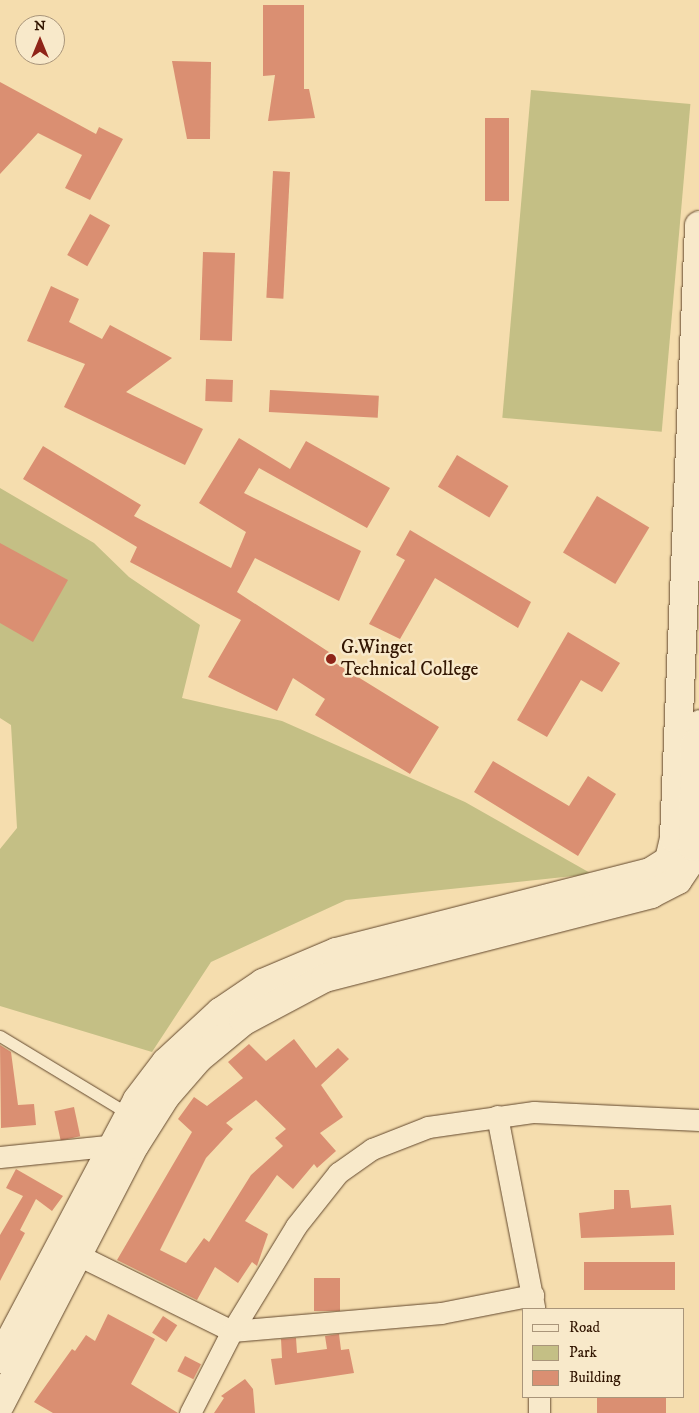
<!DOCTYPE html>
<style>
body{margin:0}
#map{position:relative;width:699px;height:1413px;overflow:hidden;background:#f5ddae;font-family:"IM FELL DW Pica",serif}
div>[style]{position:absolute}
.green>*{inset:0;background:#c4bf85;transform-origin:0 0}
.building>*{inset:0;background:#da8f72;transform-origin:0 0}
.roads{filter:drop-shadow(0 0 1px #63482d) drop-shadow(0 0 1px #63482d)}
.lane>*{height:11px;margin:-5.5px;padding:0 5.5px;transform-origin:5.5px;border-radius:5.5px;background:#f8e9ca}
.street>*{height:21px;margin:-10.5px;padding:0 10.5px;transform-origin:10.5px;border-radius:10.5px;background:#f8e9ca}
.secondary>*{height:28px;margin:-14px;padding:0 14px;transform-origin:14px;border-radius:14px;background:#f8e9ca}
.dots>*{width:14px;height:14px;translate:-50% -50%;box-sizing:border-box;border:2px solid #f8e9ca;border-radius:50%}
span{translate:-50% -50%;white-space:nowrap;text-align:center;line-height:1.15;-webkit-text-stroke:5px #f8e9ca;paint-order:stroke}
.poi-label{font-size:19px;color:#321602}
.left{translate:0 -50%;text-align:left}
.legend{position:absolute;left:522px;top:1308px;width:162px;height:90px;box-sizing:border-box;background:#f8e9ca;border:1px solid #a9957a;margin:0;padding:6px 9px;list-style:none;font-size:15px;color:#321602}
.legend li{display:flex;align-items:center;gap:10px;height:25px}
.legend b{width:25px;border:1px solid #a9957a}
.north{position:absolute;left:15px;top:15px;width:50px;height:50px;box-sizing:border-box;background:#f8e9ca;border:1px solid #a9957a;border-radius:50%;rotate:0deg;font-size:14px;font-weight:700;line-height:20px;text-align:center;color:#321602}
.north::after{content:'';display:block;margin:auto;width:18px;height:22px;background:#8f2418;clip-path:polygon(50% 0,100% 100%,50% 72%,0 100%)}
</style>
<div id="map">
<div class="green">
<i style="left:531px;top:90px;width:160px;height:329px;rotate:5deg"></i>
<i style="clip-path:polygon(0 488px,94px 543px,129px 577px,200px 625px,182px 698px,282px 721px,465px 802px,592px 874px,346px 900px,211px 962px,152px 1052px,0 1006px,0 849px,17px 828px,11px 725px,0 718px)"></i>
</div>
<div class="building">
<i style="clip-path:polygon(263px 5px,304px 5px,304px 89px,309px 89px,315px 118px,268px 121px,275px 75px,263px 76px)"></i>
<i style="clip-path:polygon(172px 61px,211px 62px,210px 139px,187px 139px)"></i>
<i style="clip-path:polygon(0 82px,96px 134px,99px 127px,123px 139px,90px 200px,65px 188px,82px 155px,38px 133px,0 174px)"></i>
<i style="left:485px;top:118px;width:24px;height:83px"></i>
<i style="left:273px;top:171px;width:17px;height:127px;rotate:3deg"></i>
<i style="left:90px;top:214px;width:23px;height:47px;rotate:29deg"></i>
<i style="left:203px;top:252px;width:32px;height:88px;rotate:2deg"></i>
<i style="clip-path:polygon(51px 286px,79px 299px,69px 322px,102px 339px,110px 325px,172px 358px,126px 392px,203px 429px,185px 465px,64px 407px,85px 364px,27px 341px)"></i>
<i style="left:206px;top:379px;width:27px;height:22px;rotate:2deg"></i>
<i style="left:270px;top:390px;width:109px;height:22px;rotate:3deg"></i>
<i style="clip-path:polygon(239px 438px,290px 469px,306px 441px,390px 488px,367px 528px,259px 468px,244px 493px,361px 551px,339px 601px,255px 558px,237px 592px,335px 656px,332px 661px,439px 727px,410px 774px,315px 715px,325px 699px,293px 678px,277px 711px,208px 677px,241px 620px,130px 562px,137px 547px,23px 479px,43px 446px,141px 505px,134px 516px,231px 568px,246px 532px,199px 503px)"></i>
<i style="left:457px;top:455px;width:60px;height:37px;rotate:31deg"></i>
<i style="left:597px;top:496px;width:61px;height:66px;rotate:31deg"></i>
<i style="clip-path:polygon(410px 530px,531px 602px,518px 628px,435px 578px,400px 639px,369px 624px,405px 560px,396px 555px)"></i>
<i style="clip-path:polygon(0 543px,68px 580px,33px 642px,0 623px)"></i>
<i style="clip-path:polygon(568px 632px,620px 663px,602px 692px,581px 680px,547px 737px,517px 720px)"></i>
<i style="clip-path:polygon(493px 761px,569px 806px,588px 776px,616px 794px,578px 856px,474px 792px)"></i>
<i style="clip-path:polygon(evenodd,294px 1039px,316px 1068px,338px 1048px,349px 1059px,321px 1085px,343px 1117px,320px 1133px,336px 1151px,317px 1168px,314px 1164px,293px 1189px,277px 1175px,245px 1221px,268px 1234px,257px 1266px,252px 1262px,238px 1283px,215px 1267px,197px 1300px,117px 1260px,192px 1132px,178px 1119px,194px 1097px,207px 1106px,243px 1078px,228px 1062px,249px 1044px,266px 1061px,294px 1039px,256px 1100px,286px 1129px,275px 1138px,283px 1146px,251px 1175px,209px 1242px,204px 1238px,186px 1263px,160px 1250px,206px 1158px,233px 1129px,226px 1123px,256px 1100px)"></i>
<i style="clip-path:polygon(0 1045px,11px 1052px,18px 1105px,34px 1104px,36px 1125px,1px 1128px)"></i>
<i style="left:74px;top:1107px;width:30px;height:20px;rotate:78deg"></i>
<i style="clip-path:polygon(16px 1169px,63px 1196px,52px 1211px,36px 1199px,20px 1230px,25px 1233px,0 1281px,0 1235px,23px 1196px,6px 1188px)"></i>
<i style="clip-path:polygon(614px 1190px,629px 1190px,631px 1208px,671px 1205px,674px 1235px,581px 1238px,579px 1213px,614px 1209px)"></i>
<i style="left:675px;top:1262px;width:28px;height:91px;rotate:90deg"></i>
<i style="left:314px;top:1278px;width:26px;height:33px"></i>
<i style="clip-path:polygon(108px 1314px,155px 1339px,131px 1384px,178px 1413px,53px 1413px,34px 1402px,72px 1349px,75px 1351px,86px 1335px,95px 1341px)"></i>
<i style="left:163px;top:1316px;width:17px;height:20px;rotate:33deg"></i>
<i style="clip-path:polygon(339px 1334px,341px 1350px,349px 1349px,354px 1373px,275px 1385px,271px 1359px,282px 1358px,281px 1339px,296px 1338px,297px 1353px,327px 1349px,325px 1336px)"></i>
<i style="left:185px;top:1356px;width:18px;height:17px;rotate:27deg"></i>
<i style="clip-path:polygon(245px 1379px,253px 1389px,255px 1413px,214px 1413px,224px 1398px,221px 1396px)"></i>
<i style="left:597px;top:1397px;width:69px;height:16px"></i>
</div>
<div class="roads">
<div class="lane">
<i style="left:0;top:1036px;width:151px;rotate:31.2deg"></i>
</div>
<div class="street">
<i style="left:695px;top:723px;width:5px;rotate:-37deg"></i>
<i style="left:497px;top:1116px;width:195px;rotate:79deg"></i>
<i style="left:0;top:1157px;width:127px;rotate:-5.9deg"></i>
<i style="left:78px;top:1255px;width:172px;rotate:26.3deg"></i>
<i style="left:232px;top:1331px;width:210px;rotate:-4.9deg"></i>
<i style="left:441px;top:1313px;width:94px;rotate:-11.1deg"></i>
<i style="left:190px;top:1413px;width:92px;rotate:-62.9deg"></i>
<i style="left:232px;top:1331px;width:123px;rotate:-58.6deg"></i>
<i style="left:296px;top:1226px;width:68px;rotate:-51.6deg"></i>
<i style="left:338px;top:1173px;width:42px;rotate:-35.2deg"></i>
<i style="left:372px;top:1149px;width:60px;rotate:-21.4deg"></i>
<i style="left:428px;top:1127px;width:107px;rotate:-8.1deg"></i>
<i style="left:534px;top:1112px;width:165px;rotate:2.8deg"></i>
<i style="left:539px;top:1413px;width:16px;rotate:-90deg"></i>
</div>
<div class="secondary">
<i style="left:0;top:1359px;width:293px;rotate:-62.1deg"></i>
<i style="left:137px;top:1100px;width:48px;rotate:-52.7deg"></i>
<i style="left:166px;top:1062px;width:74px;rotate:-42.8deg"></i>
<i style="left:220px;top:1012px;width:52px;rotate:-34deg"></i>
<i style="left:263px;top:983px;width:79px;rotate:-23deg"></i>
<i style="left:336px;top:952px;width:324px;rotate:-14.3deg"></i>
<i style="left:650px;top:872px;width:22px;rotate:-32deg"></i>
<i style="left:669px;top:860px;width:23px;rotate:-77deg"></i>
<i style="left:674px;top:838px;width:613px;rotate:-87.66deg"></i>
<i style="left:0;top:1405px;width:293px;rotate:-62.6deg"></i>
<i style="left:135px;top:1145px;width:58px;rotate:-57.7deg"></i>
<i style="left:166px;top:1096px;width:49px;rotate:-49.1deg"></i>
<i style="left:198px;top:1059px;width:60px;rotate:-39.6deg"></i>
<i style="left:244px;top:1021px;width:92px;rotate:-28deg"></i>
<i style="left:325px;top:978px;width:337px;rotate:-14.4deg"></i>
<i style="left:651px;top:894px;width:30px;rotate:-27deg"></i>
<i style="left:678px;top:880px;width:23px;rotate:-56deg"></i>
<i style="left:691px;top:861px;width:14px;rotate:-82deg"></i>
<i style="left:693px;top:847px;width:103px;rotate:-88.9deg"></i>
</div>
</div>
<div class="dots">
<i style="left:331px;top:659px;background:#8f2418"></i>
</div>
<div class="poi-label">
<span class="left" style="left:341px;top:659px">G.Winget<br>Technical College</span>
</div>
<ul class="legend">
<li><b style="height:6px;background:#f8e9ca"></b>Road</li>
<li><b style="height:14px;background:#c4bf85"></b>Park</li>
<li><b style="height:14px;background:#da8f72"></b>Building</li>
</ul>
<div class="north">N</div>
</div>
